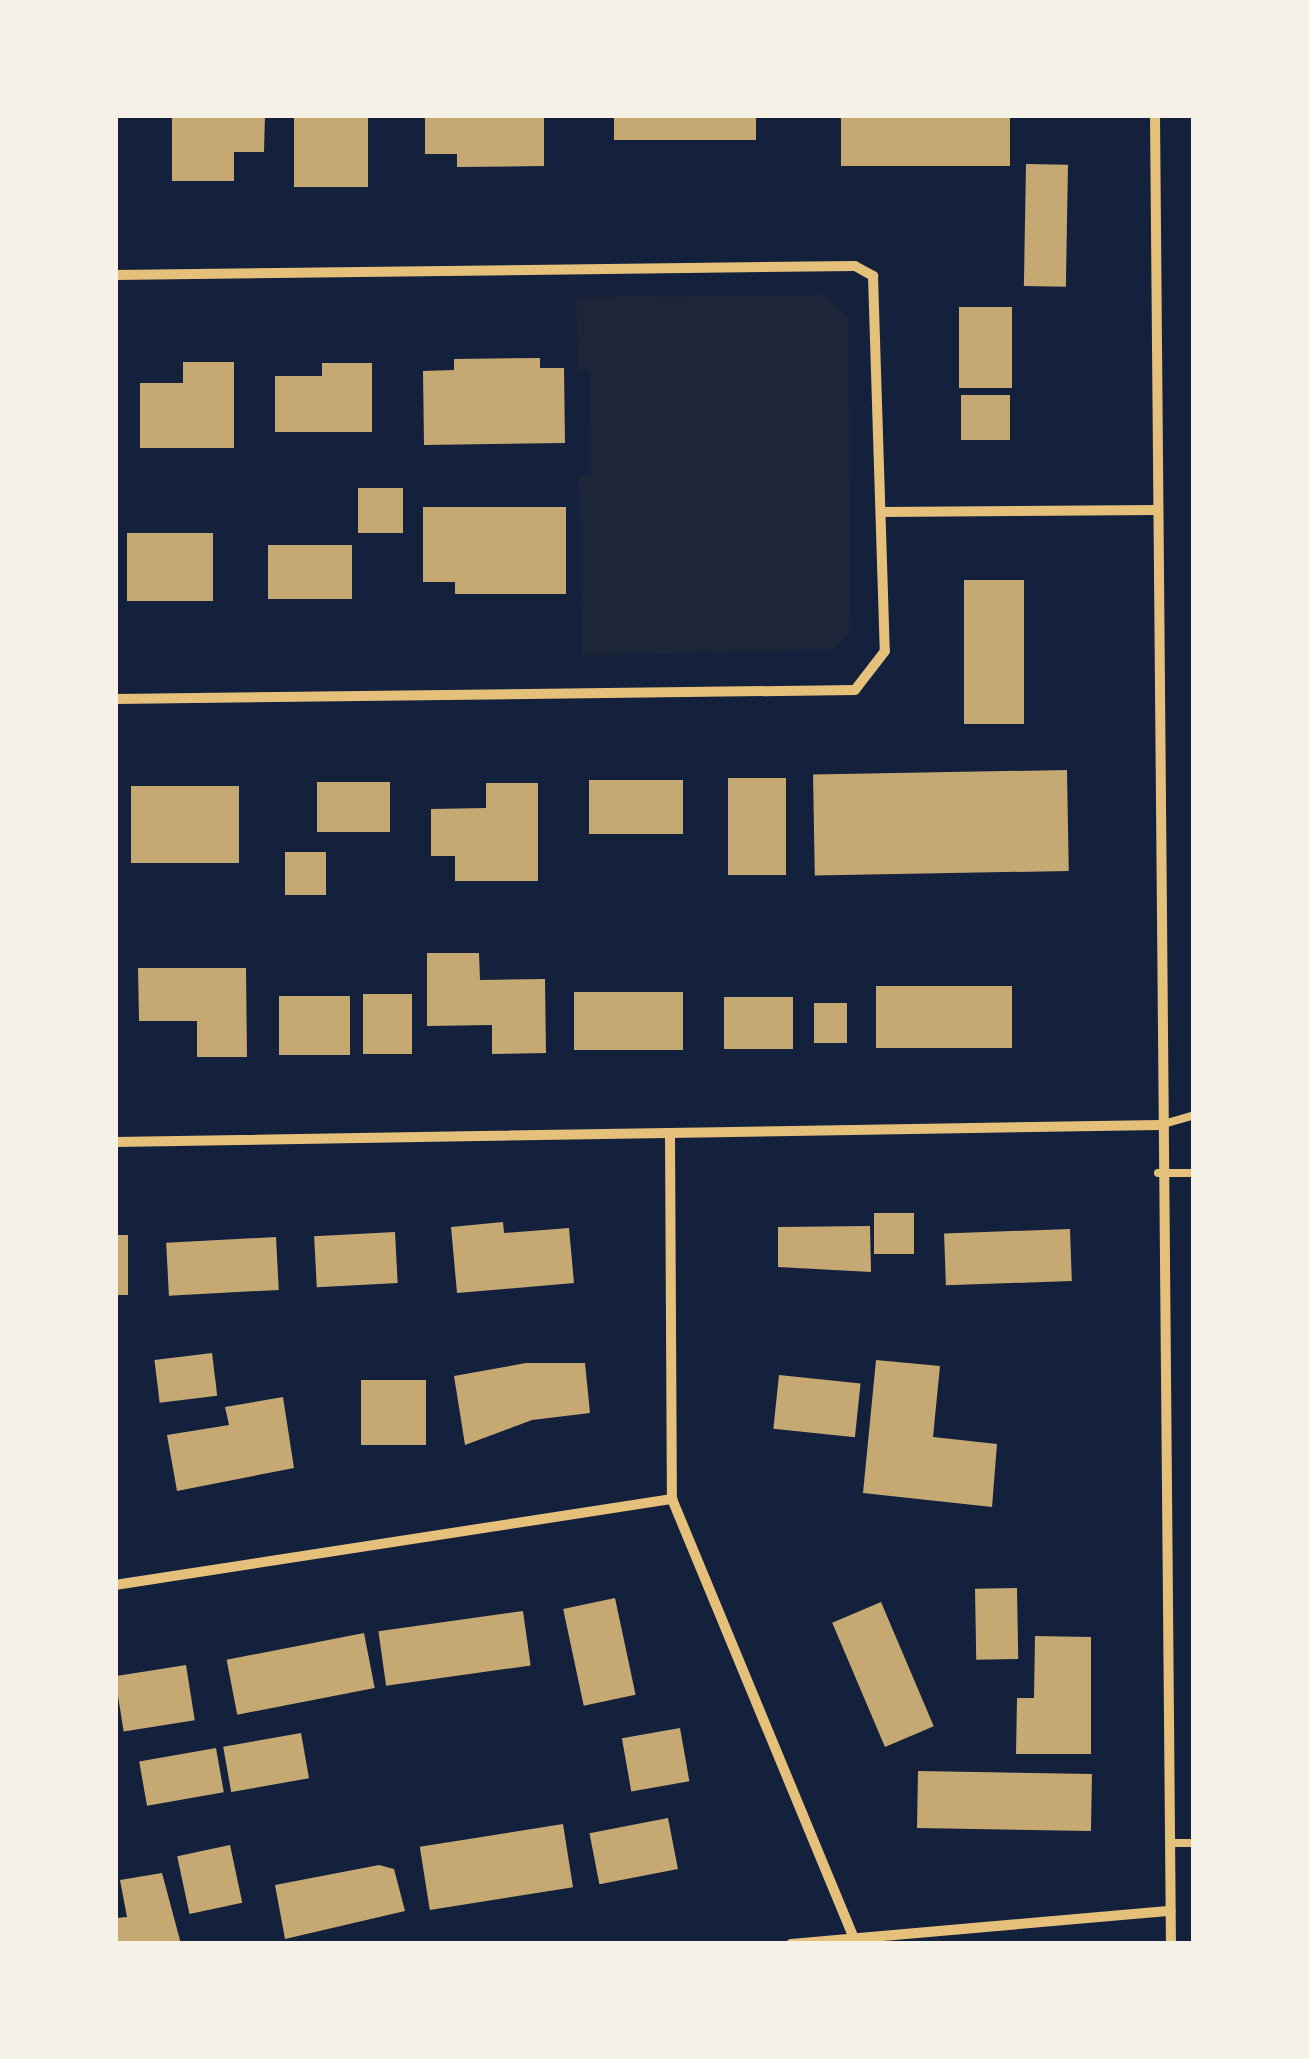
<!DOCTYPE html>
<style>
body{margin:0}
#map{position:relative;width:1309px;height:2059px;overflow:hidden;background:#14213d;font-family:"Fira Sans",sans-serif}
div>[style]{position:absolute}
.green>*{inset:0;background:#1d2539}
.building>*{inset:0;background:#c6a872;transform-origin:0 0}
.service>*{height:8px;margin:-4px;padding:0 4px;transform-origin:4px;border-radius:4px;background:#e5c07b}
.minor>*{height:10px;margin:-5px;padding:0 5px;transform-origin:5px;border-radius:5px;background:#e5c07b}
span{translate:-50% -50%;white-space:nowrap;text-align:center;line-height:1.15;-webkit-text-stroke:8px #f6f1e7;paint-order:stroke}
.frame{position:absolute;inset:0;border:118px solid #f6f1e7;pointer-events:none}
</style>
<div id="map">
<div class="green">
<i style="clip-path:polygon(824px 295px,848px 318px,851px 632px,833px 649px,582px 655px,579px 476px,591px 476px,590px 371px,578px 369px,576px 297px)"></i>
</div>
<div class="building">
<i style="clip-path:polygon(172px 115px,265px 115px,264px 152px,234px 152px,234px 181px,172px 181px)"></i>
<i style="left:294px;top:115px;width:74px;height:72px"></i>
<i style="clip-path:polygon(425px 115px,544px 115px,544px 166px,457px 167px,457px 154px,425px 154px)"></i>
<i style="left:614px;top:115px;width:142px;height:25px"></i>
<i style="left:841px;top:115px;width:169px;height:51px"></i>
<i style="left:1026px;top:164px;width:42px;height:122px;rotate:1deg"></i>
<i style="left:959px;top:307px;width:53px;height:81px"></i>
<i style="clip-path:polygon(540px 358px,540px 368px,564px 368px,565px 443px,424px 445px,423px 371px,454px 370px,454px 359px)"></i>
<i style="clip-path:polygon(183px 362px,234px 362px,234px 448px,140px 448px,140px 383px,183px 383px)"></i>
<i style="clip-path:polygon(322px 363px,372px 363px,372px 432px,275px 432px,275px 376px,322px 376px)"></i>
<i style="left:961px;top:395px;width:49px;height:45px"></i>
<i style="left:358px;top:488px;width:45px;height:45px"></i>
<i style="clip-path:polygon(423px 507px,566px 507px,566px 594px,455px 594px,455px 582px,423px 582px)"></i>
<i style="left:127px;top:533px;width:86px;height:68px"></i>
<i style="left:268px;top:545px;width:84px;height:54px"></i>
<i style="left:964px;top:580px;width:60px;height:144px"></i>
<i style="left:1067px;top:770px;width:101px;height:254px;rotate:89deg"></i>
<i style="left:728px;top:778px;width:58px;height:97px"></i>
<i style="left:589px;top:780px;width:94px;height:54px"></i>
<i style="left:317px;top:782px;width:73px;height:50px"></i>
<i style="clip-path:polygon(486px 783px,538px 783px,538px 881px,455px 881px,455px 856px,431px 856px,431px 809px,486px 808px)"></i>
<i style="left:131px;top:786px;width:108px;height:77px"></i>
<i style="left:285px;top:852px;width:41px;height:43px"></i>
<i style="clip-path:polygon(427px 953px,479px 953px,480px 980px,545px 979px,546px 1053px,492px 1054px,492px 1025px,427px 1026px)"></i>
<i style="clip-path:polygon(138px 968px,246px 968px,247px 1057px,197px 1057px,197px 1021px,139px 1021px)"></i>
<i style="left:876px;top:986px;width:136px;height:62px"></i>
<i style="left:574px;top:992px;width:109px;height:58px"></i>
<i style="left:363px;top:994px;width:49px;height:60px"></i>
<i style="left:279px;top:996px;width:71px;height:59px"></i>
<i style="left:724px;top:997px;width:69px;height:52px"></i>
<i style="left:814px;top:1003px;width:33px;height:40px"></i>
<i style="left:914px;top:1213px;width:41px;height:40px;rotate:90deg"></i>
<i style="clip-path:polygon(503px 1222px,504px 1233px,569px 1228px,574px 1283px,457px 1293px,451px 1227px)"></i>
<i style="clip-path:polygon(870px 1226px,871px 1272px,778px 1267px,778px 1227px)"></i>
<i style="left:1070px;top:1229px;width:52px;height:126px;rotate:88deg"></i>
<i style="left:395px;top:1232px;width:51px;height:81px;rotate:87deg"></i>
<i style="left:128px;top:1235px;width:60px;height:13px;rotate:90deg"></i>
<i style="left:276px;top:1237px;width:53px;height:110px;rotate:87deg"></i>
<i style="left:212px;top:1353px;width:43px;height:58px;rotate:83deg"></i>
<i style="clip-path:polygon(876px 1360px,940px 1366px,933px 1437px,997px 1444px,992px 1507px,863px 1493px)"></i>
<i style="clip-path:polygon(526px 1363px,585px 1363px,590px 1413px,532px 1420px,465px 1445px,454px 1376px)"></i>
<i style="left:779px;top:1375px;width:82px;height:54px;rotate:6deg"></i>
<i style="left:426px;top:1380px;width:65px;height:65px;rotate:90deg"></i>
<i style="clip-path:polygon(283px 1397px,294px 1468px,177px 1491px,167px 1435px,229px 1425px,225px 1407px)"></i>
<i style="left:1017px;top:1588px;width:71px;height:42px;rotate:89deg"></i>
<i style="left:615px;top:1598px;width:99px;height:53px;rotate:78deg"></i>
<i style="left:881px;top:1602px;width:135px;height:53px;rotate:67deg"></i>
<i style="left:523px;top:1611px;width:55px;height:146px;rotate:82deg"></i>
<i style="left:364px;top:1633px;width:56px;height:140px;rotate:79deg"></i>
<i style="clip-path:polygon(1035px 1636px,1091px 1637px,1091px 1754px,1016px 1754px,1017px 1698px,1034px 1698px)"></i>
<i style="left:186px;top:1665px;width:56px;height:72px;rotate:81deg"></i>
<i style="left:680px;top:1728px;width:54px;height:59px;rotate:80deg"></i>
<i style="left:301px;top:1733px;width:46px;height:79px;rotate:80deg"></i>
<i style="left:216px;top:1748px;width:45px;height:78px;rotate:80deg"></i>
<i style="left:918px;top:1771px;width:174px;height:57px;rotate:1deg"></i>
<i style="left:668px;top:1818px;width:52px;height:80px;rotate:79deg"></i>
<i style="left:563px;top:1824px;width:64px;height:145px;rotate:81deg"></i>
<i style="left:230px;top:1845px;width:59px;height:54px;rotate:78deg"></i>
<i style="clip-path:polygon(379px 1865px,394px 1869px,405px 1911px,285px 1939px,275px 1885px)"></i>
<i style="clip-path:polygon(162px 1873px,181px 1944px,115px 1944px,115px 1918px,127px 1917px,120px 1880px)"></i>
</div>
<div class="service">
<i style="left:1160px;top:1125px;width:35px;rotate:-16deg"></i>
<i style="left:1158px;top:1173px;width:36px"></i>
<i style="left:1170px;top:1843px;width:24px"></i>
</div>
<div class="minor">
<i style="left:1155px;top:115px;width:1829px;rotate:89.5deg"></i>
<i style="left:115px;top:275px;width:740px;rotate:-0.7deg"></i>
<i style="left:855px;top:266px;width:21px;rotate:29deg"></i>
<i style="left:873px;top:276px;width:375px;rotate:88.2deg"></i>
<i style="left:885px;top:651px;width:49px;rotate:127.6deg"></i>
<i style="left:855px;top:690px;width:740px;rotate:179.3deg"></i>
<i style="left:881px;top:512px;width:275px;rotate:-0.4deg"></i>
<i style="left:670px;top:1133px;width:366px;rotate:89.7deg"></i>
<i style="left:672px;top:1499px;width:482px;rotate:67.5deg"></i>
<i style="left:115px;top:1142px;width:1045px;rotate:-0.93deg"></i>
<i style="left:115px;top:1585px;width:564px;rotate:-8.78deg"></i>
<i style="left:791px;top:1944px;width:381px;rotate:-5deg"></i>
</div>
<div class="frame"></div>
</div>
